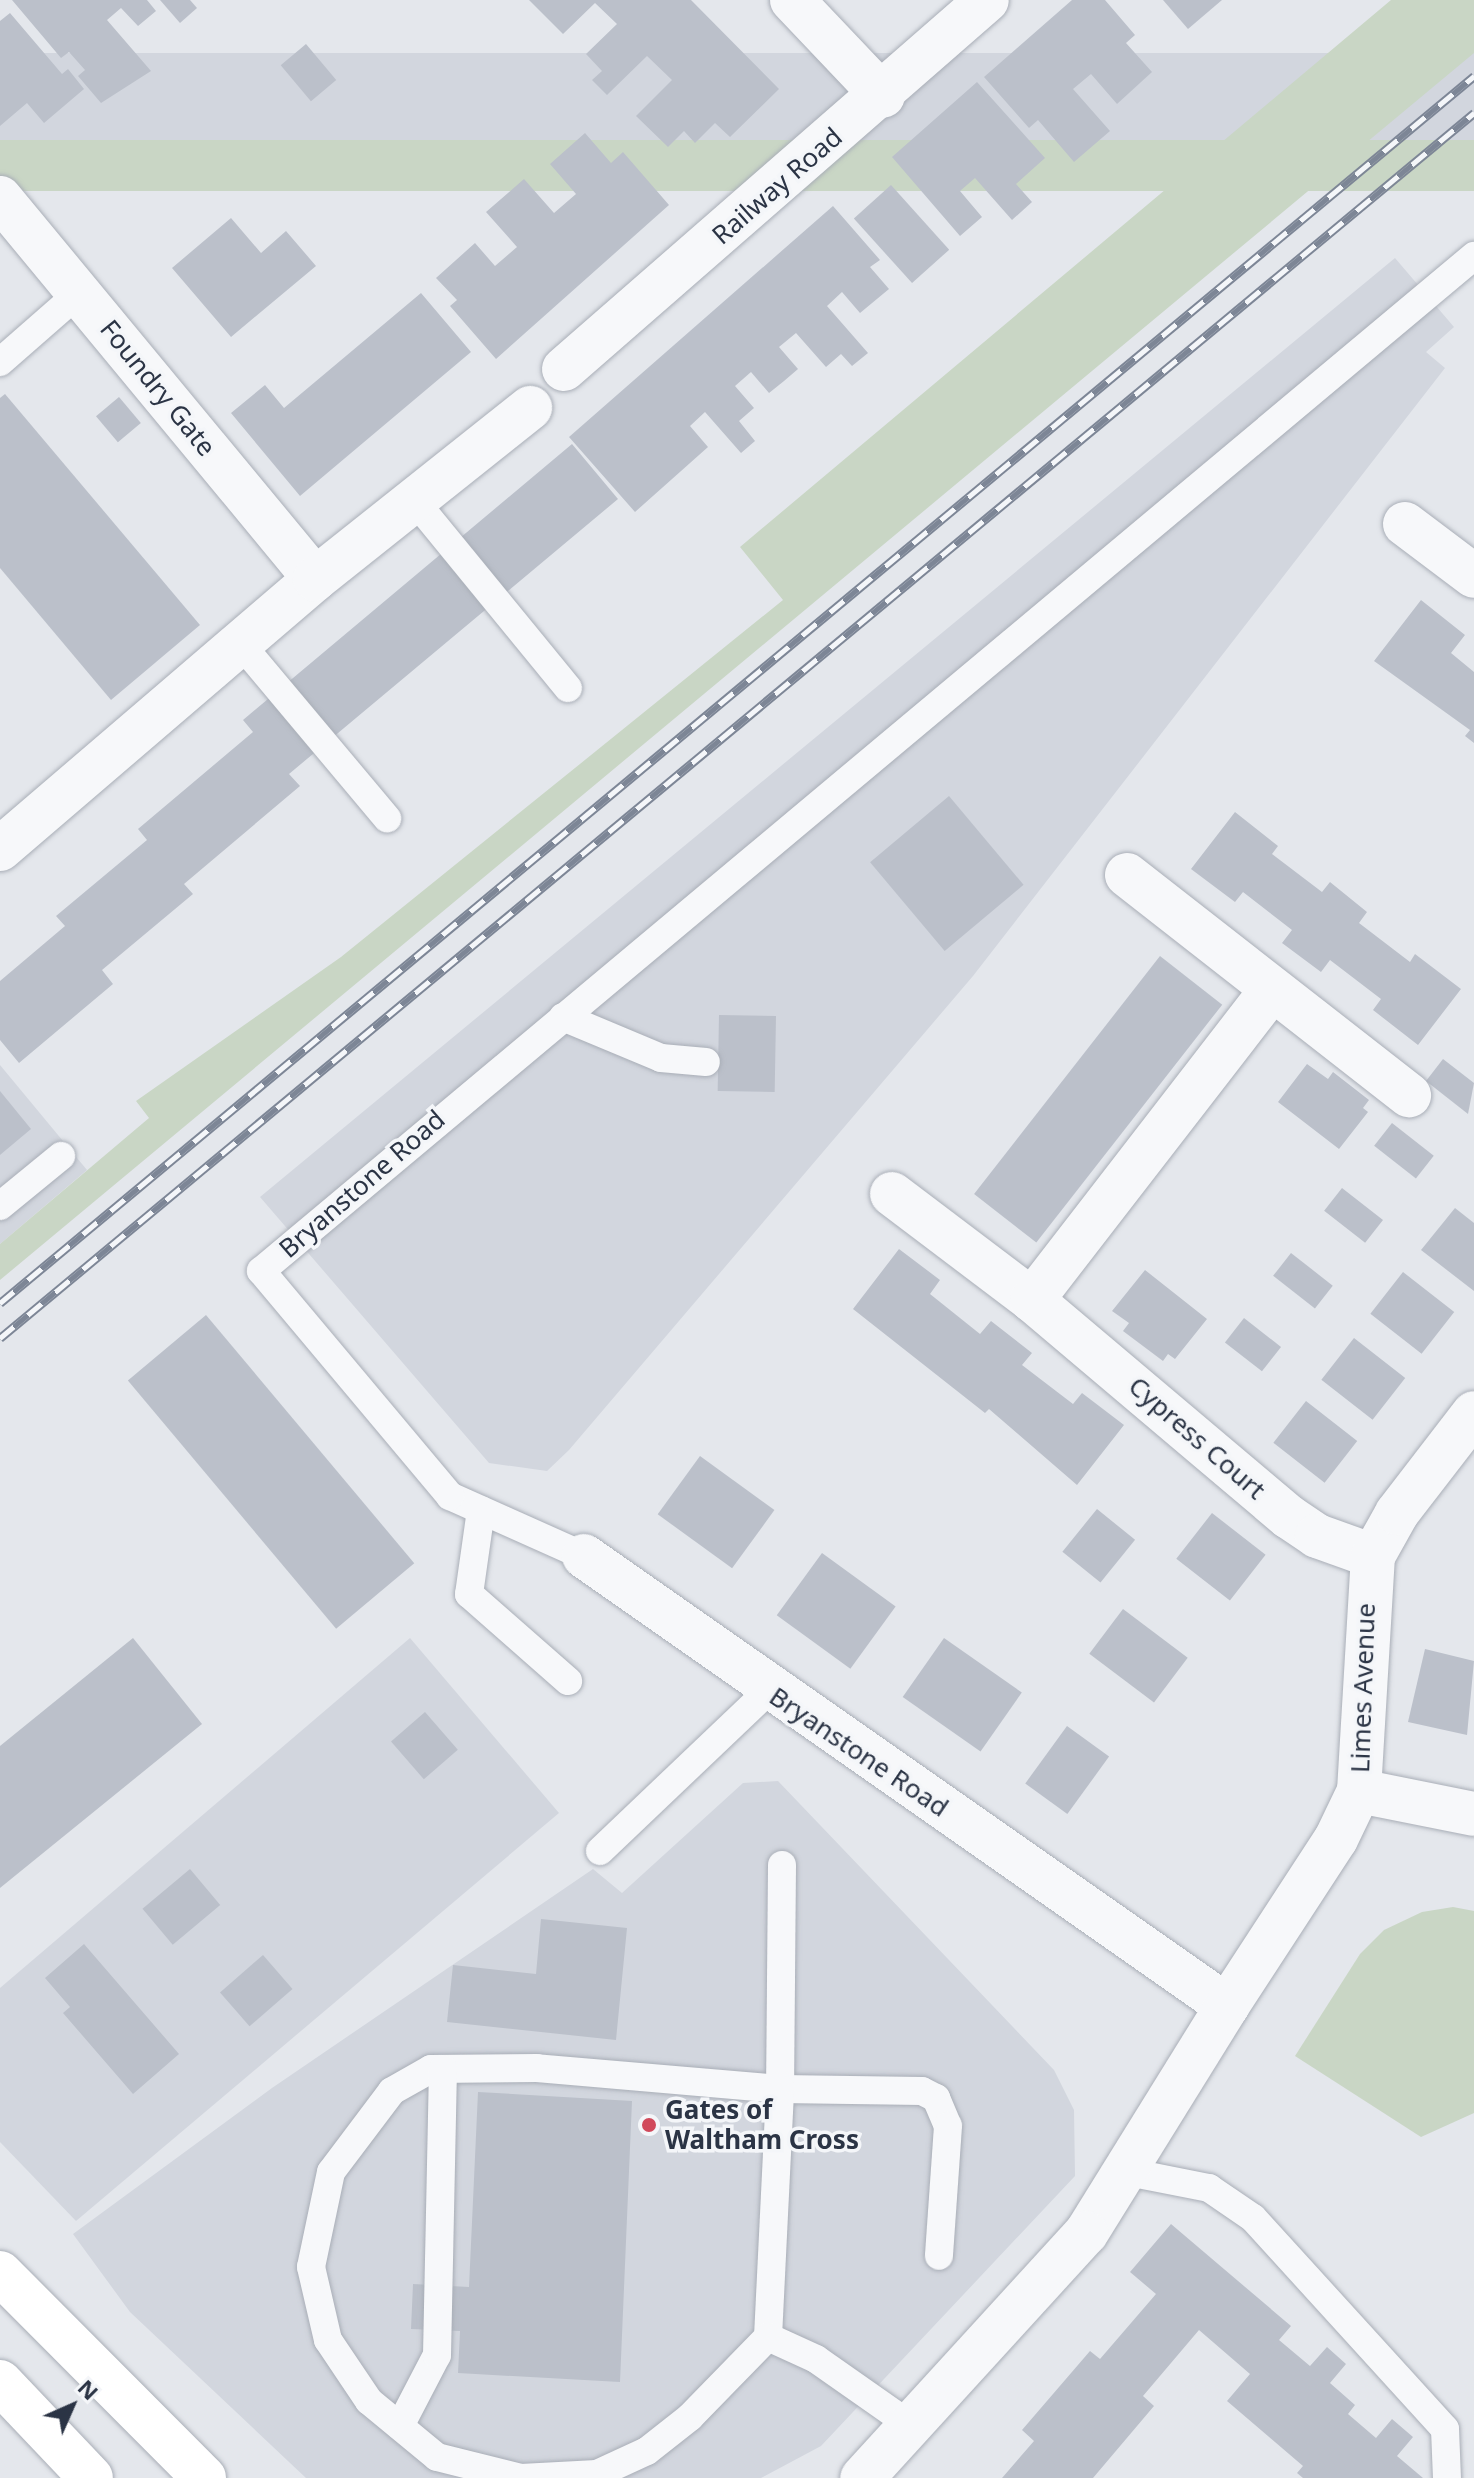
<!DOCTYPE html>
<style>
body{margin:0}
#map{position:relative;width:1474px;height:2478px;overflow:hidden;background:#e4e7ec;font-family:"Noto Sans",sans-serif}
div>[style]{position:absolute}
.built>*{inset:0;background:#d2d6de;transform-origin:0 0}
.green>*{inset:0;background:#c9d6c5;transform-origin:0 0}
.building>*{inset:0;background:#bbc0ca;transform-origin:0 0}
.roads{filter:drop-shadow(0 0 2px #a9aeb7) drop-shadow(0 0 2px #a9aeb7)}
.service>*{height:28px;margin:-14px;padding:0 14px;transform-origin:14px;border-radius:14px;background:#f7f8fa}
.minor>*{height:44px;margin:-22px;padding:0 22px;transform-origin:22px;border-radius:22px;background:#f7f8fa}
.primary>*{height:44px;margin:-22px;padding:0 22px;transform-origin:22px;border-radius:22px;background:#fff}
.rail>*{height:9px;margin-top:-4.5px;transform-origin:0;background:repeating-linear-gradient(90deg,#f4f6f9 0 18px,#7d8696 0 36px);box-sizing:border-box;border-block:2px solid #7d8696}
.dots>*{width:22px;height:22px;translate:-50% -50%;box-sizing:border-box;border:4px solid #f4f6f9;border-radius:50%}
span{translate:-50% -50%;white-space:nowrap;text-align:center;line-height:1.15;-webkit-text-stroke:7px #f4f6f9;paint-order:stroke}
.street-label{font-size:26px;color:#2b3445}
.poi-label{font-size:26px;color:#2b3445;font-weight:700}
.left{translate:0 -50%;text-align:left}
.north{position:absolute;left:32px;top:2366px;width:80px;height:80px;-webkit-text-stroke:6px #f4f6f9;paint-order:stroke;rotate:45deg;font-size:22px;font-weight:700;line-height:32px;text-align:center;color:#2b3445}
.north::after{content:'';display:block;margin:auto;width:28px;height:36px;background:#2b3445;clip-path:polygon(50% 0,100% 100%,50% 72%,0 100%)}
</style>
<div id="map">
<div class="built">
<i style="left:1474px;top:53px;width:87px;height:1918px;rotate:90deg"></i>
<i style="clip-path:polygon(1395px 258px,1454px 327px,1426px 352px,1445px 368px,973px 976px,569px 1450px,547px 1471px,489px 1463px,260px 1197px)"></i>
<i style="clip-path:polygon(0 1065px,87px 1170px,0 1244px)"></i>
<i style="clip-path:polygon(410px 1638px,559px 1813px,76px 2221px,0 2142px,0 1988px)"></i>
<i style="clip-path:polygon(778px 1781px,1054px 2070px,1074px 2110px,1075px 2176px,821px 2446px,761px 2478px,306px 2478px,130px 2312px,73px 2234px,272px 2088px,593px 1869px,622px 1893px,743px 1783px)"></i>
</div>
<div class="green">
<i style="clip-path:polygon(1391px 0,1474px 0,1474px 53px,0 1280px,0 1244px,149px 1118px,136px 1101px,341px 957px,783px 600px,740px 547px)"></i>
<i style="left:1474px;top:140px;width:51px;height:1917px;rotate:90deg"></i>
<i style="clip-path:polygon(1453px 1907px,1474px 1911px,1474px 2113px,1421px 2137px,1295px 2056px,1360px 1954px,1384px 1930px,1422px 1912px)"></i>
</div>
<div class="building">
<i style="clip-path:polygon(12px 0,147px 0,156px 11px,138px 26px,121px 8px,107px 20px,151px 71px,101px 103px,78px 76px,85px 70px,69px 52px,61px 58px)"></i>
<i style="clip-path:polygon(160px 0,190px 0,197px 8px,180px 23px)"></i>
<i style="clip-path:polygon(529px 0,691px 0,779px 89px,730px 137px,715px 123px,695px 143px,684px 131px,668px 147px,636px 116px,672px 80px,647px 56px,607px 95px,592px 80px,602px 71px,586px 54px,617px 24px,595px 3px,563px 34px)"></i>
<i style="clip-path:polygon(1072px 0,1105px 0,1135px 35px,1126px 43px,1152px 72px,1117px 104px,1091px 74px,1073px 89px,1110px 131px,1074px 162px,1038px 120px,1029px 128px,984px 77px)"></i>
<i style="clip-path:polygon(1163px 0,1222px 0,1188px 29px)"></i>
<i style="clip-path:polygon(10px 13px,62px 74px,68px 69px,84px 89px,44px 123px,27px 103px,0 126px,0 21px)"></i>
<i style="left:306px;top:44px;width:47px;height:33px;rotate:50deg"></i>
<i style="clip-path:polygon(977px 82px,1045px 158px,1016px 184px,1032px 202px,1012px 220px,975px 178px,960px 191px,982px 217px,960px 236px,892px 157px)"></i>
<i style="clip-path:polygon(585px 133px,611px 163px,623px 152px,669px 205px,496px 359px,450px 306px,457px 300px,436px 278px,475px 243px,495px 266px,517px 247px,486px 212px,524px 179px,554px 213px,576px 194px,550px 164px)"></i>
<i style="left:891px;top:185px;width:87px;height:50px;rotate:48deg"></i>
<i style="clip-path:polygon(833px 206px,880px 260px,870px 267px,889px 289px,860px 313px,842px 292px,827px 306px,868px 353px,852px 366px,841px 354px,826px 367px,796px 333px,779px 347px,798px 369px,784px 381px,769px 393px,751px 372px,735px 386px,754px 408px,739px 421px,755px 441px,741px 453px,705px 412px,690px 426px,708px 447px,635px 512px,569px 437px)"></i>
<i style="clip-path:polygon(231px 218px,261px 253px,286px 231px,316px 266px,231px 337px,172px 268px)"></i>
<i style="clip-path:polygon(421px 293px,471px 352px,300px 496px,231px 413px,265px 385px,284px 408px)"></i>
<i style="clip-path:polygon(5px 394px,200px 625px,111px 700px,0 568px,0 398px)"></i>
<i style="left:119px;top:397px;width:34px;height:30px;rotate:50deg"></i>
<i style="clip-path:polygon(572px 444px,618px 499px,289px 774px,300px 786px,184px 884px,193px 894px,102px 970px,113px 984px,19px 1063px,0 1040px,0 981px,65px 926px,56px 916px,147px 840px,138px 829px,253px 732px,243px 720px)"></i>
<i style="clip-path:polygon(1421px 600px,1465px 635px,1451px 653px,1474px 672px,1474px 743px,1465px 736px,1470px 730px,1374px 661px)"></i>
<i style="left:949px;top:796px;width:116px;height:103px;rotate:50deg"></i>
<i style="clip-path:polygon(1235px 812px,1278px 846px,1272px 854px,1322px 892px,1330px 882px,1367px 912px,1359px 923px,1410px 962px,1415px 954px,1461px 989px,1418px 1045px,1373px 1010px,1381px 999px,1330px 960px,1321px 972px,1282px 943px,1292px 930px,1243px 892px,1235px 902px,1191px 869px)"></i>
<i style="left:1160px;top:956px;width:79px;height:302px;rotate:38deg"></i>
<i style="left:719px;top:1015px;width:57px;height:76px;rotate:1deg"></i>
<i style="clip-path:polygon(1443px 1059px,1474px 1083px,1468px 1114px,1426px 1081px)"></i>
<i style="clip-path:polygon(1307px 1064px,1328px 1079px,1333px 1072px,1369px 1100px,1363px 1108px,1368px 1112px,1339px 1149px,1278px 1102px)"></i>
<i style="clip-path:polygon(0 1091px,31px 1129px,0 1155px)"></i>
<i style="left:1392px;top:1123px;width:53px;height:29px;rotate:38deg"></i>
<i style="left:1342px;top:1188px;width:52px;height:29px;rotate:38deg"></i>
<i style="clip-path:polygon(1455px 1208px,1474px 1223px,1474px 1291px,1421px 1250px)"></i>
<i style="clip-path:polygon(899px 1249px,940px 1280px,930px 1294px,980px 1334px,991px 1321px,1032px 1353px,1022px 1365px,1073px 1404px,1082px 1393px,1124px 1425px,1077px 1485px,989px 1409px,985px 1413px,853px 1309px)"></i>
<i style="left:1291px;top:1253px;width:53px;height:29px;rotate:38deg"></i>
<i style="clip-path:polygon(1145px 1270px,1207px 1319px,1175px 1359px,1168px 1354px,1163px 1361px,1123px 1331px,1129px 1323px,1112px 1311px)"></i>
<i style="left:1403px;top:1272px;width:65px;height:53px;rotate:38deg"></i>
<i style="left:206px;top:1315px;width:324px;height:102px;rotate:50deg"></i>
<i style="left:1244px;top:1318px;width:47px;height:31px;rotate:38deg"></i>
<i style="left:1354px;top:1338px;width:65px;height:53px;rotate:38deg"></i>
<i style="left:1306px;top:1401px;width:65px;height:53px;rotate:38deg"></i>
<i style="left:700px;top:1456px;width:92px;height:72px;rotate:36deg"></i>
<i style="left:1097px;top:1509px;width:49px;height:55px;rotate:39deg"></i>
<i style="left:1212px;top:1513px;width:68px;height:58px;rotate:38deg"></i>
<i style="left:822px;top:1553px;width:91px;height:77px;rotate:36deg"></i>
<i style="left:1123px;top:1609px;width:81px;height:56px;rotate:37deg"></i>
<i style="clip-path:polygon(133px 1638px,202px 1724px,0 1888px,0 1746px)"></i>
<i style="left:944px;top:1638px;width:95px;height:72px;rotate:35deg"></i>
<i style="clip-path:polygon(1425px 1649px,1474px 1661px,1467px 1735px,1408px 1722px)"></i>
<i style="left:425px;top:1712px;width:50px;height:45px;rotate:49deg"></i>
<i style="left:1067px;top:1726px;width:52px;height:71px;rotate:36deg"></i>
<i style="left:190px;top:1869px;width:47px;height:62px;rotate:50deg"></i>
<i style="clip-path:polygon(541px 1919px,627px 1928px,616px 2040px,447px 2022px,453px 1965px,536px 1974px)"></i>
<i style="clip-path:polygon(84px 1944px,179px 2054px,133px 2094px,63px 2013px,70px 2007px,45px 1978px)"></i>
<i style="left:263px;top:1955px;width:45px;height:57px;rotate:49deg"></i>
<i style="clip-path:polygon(478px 2092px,632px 2101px,620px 2382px,458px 2373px,460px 2331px,411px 2329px,413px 2284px,469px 2287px)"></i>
<i style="clip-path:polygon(1171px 2224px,1291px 2326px,1279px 2340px,1310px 2366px,1327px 2347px,1346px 2364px,1330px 2383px,1355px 2405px,1348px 2414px,1376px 2438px,1392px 2419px,1413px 2437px,1397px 2456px,1423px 2478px,1303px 2478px,1297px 2473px,1303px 2466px,1227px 2401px,1250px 2374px,1199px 2330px,1143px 2396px,1154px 2406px,1093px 2478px,1002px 2478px,1034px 2441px,1022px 2430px,1090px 2351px,1100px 2359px,1156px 2294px,1130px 2272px)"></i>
</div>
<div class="roads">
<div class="service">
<i style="left:0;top:362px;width:106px;rotate:-41.2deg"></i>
<i style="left:414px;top:500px;width:243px;rotate:50.7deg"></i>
<i style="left:240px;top:643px;width:229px;rotate:50deg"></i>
<i style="left:563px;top:1017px;width:106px;rotate:22.7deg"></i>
<i style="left:661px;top:1058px;width:45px;rotate:5.1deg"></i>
<i style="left:0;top:1206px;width:79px;rotate:-39.3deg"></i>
<i style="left:481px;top:1510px;width:85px;rotate:98.1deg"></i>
<i style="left:469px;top:1594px;width:132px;rotate:41.3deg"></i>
<i style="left:584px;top:1556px;width:147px;rotate:-155.9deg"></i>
<i style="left:450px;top:1496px;width:294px;rotate:-130deg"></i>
<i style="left:261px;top:1271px;width:1582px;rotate:-39.92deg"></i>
<i style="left:600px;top:1851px;width:232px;rotate:-43.6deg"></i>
<i style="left:782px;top:1865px;width:224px;rotate:90.5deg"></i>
<i style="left:780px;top:2089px;width:142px;rotate:0.8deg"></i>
<i style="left:922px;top:2091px;width:16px;rotate:27deg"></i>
<i style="left:936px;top:2098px;width:30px;rotate:67deg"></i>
<i style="left:948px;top:2126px;width:130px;rotate:94deg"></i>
<i style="left:1128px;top:2172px;width:83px;rotate:11.2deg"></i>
<i style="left:1209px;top:2188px;width:53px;rotate:34.3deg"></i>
<i style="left:1253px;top:2218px;width:285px;rotate:47.7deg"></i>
<i style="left:1445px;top:2429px;width:49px;rotate:87.7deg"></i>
<i style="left:768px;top:2337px;width:248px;rotate:-87.2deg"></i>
<i style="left:780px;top:2089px;width:244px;rotate:-175.1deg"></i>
<i style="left:537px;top:2068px;width:106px;rotate:179.5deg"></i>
<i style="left:431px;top:2069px;width:45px;rotate:150.6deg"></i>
<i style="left:392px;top:2091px;width:101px;rotate:127deg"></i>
<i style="left:331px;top:2172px;width:97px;rotate:101.9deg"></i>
<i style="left:311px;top:2267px;width:75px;rotate:76.9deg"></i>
<i style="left:328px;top:2340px;width:73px;rotate:56.1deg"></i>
<i style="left:369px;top:2401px;width:88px;rotate:39.5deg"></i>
<i style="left:437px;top:2457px;width:87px;rotate:14deg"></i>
<i style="left:521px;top:2478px;width:76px;rotate:-3deg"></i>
<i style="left:597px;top:2474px;width:55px;rotate:-24.7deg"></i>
<i style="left:647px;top:2451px;width:55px;rotate:-38.3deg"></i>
<i style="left:690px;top:2417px;width:112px;rotate:-45.7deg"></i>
<i style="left:768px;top:2337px;width:53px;rotate:24.6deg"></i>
<i style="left:816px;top:2359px;width:118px;rotate:35deg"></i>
<i style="left:400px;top:2426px;width:80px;rotate:-62.5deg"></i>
<i style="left:437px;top:2355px;width:286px;rotate:-88.8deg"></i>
</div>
<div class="minor">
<i style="left:792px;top:0;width:132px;rotate:46.5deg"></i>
<i style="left:0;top:198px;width:494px;rotate:50.4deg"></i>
<i style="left:564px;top:369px;width:561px;rotate:-41.1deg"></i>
<i style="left:1405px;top:524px;width:86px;rotate:37deg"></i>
<i style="left:0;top:849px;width:415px;rotate:-40.6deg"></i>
<i style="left:315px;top:579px;width:275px;rotate:-38.5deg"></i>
<i style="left:1127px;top:875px;width:358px;rotate:38deg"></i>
<i style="left:892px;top:1194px;width:176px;rotate:37.1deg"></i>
<i style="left:1032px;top:1300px;width:336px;rotate:40.2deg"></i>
<i style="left:1289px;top:1517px;width:34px;rotate:34deg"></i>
<i style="left:1317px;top:1536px;width:59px;rotate:19.7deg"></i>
<i style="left:1032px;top:1300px;width:393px;rotate:-52.3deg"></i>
<i style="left:584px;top:1556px;width:785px;rotate:34.99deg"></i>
<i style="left:1227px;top:2006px;width:267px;rotate:121.8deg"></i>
<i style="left:1086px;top:2233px;width:332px;rotate:132.4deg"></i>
<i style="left:1359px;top:1791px;width:117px;rotate:11.3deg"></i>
<i style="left:1227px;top:2006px;width:199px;rotate:-56.9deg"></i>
<i style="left:1336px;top:1839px;width:53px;rotate:-64.4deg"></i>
<i style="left:1359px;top:1791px;width:235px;rotate:-86.6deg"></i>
<i style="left:1373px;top:1556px;width:49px;rotate:-60.8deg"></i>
<i style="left:1397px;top:1513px;width:126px;rotate:-52.4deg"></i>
</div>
<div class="primary">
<i style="left:0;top:2273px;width:289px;rotate:45.1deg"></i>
<i style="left:0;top:2382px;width:132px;rotate:46.5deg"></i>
</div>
</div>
<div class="rail">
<i style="left:0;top:1303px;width:1918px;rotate:-39.77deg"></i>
<i style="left:0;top:1338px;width:1917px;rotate:-39.73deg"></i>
</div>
<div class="dots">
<i style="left:649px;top:2125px;background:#d1495b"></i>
</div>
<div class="street-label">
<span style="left:777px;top:186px;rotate:-41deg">Railway Road</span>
<span style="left:158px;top:388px;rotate:51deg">Foundry Gate</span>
<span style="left:362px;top:1184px;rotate:-41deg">Bryanstone Road</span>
<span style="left:1197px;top:1438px;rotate:41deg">Cypress Court</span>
<span style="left:1363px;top:1688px;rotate:-88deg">Limes Avenue</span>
<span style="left:859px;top:1752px;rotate:34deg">Bryanstone Road</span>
</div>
<div class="poi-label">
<span class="left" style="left:665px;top:2125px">Gates of<br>Waltham Cross</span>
</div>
<div class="north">N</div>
</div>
